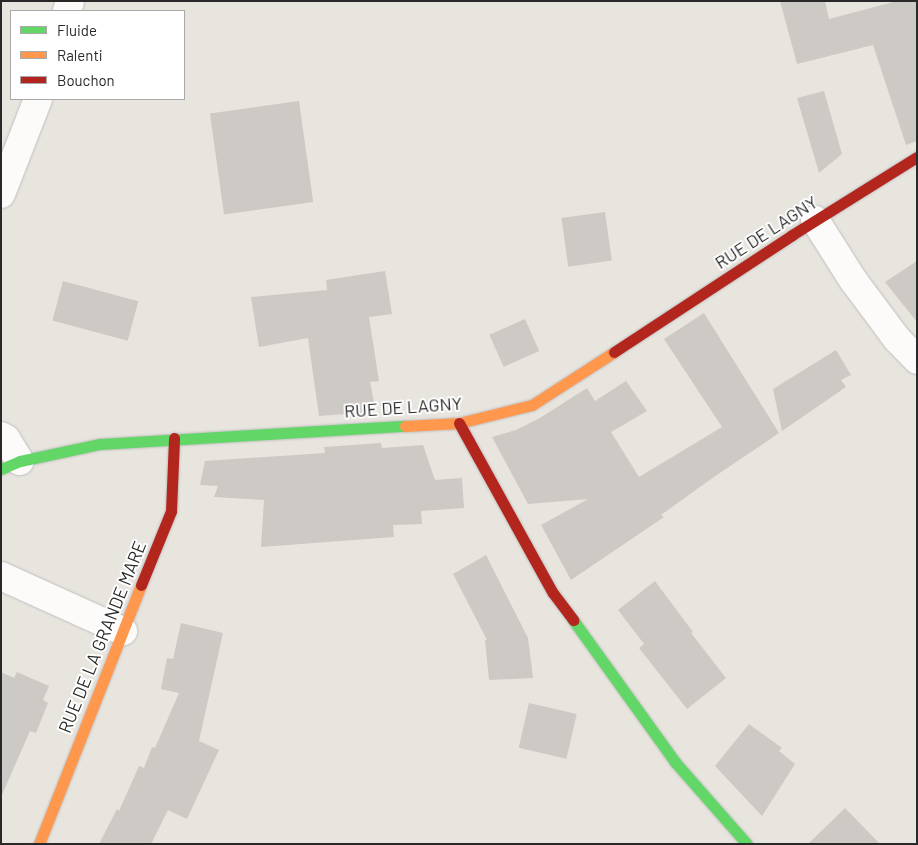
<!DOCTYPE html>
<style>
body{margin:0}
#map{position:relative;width:918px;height:845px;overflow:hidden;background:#e8e4de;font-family:Barlow,sans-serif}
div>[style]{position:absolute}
.building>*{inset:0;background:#cdcac5;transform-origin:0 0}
.roads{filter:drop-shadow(0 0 1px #c1c0c0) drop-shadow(0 0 1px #c1c0c0)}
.street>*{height:28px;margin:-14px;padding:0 14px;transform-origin:14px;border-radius:14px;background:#fcfbfa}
.fast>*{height:11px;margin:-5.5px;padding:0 5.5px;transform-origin:5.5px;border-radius:5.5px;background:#63d668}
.slow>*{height:11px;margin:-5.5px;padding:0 5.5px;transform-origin:5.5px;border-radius:5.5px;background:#ff974d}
.jam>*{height:11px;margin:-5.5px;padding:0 5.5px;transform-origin:5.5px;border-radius:5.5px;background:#b3261e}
span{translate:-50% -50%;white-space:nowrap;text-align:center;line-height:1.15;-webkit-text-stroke:4px #fff;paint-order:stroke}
.street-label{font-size:18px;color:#292929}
.frame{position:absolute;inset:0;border:2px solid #292929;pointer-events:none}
.legend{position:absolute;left:10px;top:10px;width:175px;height:90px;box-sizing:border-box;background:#fff;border:1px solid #a9a9a9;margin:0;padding:6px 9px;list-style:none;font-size:15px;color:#292929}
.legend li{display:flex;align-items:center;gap:10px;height:25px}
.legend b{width:25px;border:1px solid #a9a9a9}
</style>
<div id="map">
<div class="building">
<i style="clip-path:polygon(780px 1px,825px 1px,829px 19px,897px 1px,917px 1px,917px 141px,906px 145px,873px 45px,797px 64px)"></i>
<i style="clip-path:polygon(824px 91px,842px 154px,819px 173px,797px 98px)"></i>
<i style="left:299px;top:101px;width:102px;height:90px;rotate:82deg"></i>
<i style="left:605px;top:212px;width:49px;height:44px;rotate:82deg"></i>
<i style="clip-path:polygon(917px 261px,917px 322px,885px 282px)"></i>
<i style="clip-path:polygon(385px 271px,392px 314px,369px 317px,379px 381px,370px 382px,376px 412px,319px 416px,308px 338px,259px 347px,251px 297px,327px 290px,326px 280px)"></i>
<i style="left:63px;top:281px;width:78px;height:41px;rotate:15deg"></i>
<i style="clip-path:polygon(704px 313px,779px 433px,711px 479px,661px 515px,664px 517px,571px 580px,541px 525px,588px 499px,528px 504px,492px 437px,516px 430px,540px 418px,587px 388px,595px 401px,626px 381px,647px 411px,611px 432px,639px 477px,722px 427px,664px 339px)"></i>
<i style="left:525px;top:319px;width:35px;height:39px;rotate:66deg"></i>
<i style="clip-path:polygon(836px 350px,851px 375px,841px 380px,846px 387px,782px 431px,773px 389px)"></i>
<i style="clip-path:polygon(381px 443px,382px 448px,423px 445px,435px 480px,462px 478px,464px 508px,421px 511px,422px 524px,393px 525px,394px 537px,261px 547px,264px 500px,214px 497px,218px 486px,200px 485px,205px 461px,325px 453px,324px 447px)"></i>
<i style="clip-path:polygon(486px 555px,528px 638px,533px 678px,489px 680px,485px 640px,487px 640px,453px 574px)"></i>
<i style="clip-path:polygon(655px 581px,693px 632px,691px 633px,726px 678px,687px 709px,639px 648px,644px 644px,618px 610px)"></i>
<i style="clip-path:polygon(181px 623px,223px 633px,199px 741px,219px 750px,187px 819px,168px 810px,151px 844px,99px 844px,117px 809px,119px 811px,139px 766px,144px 768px,152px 747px,155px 748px,179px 693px,161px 689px,167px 658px,173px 659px)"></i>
<i style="clip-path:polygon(1px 672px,14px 678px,17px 672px,49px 686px,43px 700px,48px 703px,36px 733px,30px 731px,1px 797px)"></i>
<i style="left:529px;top:703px;width:49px;height:46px;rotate:13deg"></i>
<i style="clip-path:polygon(749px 724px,782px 748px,779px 751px,795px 764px,762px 816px,715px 766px)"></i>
<i style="clip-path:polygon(845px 808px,880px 844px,808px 844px)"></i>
</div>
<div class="roads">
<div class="street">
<i style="left:67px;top:11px;width:10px;rotate:-73deg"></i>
<i style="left:1px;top:194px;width:102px;rotate:-68.7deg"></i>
<i style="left:815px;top:220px;width:71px;rotate:57.7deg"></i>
<i style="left:853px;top:280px;width:74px;rotate:53.3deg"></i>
<i style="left:897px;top:339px;width:29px;rotate:46deg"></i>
<i style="left:1px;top:436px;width:6px;rotate:31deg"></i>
<i style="left:6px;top:439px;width:26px;rotate:58deg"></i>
<i style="left:1px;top:576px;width:134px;rotate:24.3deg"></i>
</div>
<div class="fast">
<i style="left:1px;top:469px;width:21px;rotate:-23deg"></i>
<i style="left:20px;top:461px;width:82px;rotate:-12deg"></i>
<i style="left:100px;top:444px;width:306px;rotate:-3.4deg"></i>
<i style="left:573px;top:620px;width:175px;rotate:54.3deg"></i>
<i style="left:675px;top:762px;width:109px;rotate:48.7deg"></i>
</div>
<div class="slow">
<i style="left:405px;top:426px;width:54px;rotate:-3.2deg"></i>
<i style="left:459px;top:423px;width:75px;rotate:-13.9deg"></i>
<i style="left:532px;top:405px;width:98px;rotate:-32.9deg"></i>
<i style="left:39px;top:844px;width:278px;rotate:-68.5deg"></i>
</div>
<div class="jam">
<i style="left:614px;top:352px;width:213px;rotate:-33.3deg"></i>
<i style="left:792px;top:235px;width:147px;rotate:-32deg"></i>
<i style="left:459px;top:423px;width:194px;rotate:61.1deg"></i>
<i style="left:553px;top:593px;width:34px;rotate:53deg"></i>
<i style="left:141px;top:585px;width:80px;rotate:-67.9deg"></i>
<i style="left:171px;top:511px;width:73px;rotate:-87.6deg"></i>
</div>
</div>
<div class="street-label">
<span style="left:766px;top:232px;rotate:-33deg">RUE DE LAGNY</span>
<span style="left:403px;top:407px;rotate:-4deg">RUE DE LAGNY</span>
<span style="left:102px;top:637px;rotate:-68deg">RUE DE LA GRANDE MARE</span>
</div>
<div class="frame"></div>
<ul class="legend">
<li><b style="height:6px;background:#63d668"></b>Fluide</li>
<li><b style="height:6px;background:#ff974d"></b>Ralenti</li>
<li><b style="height:6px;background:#b3261e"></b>Bouchon</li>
</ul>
</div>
